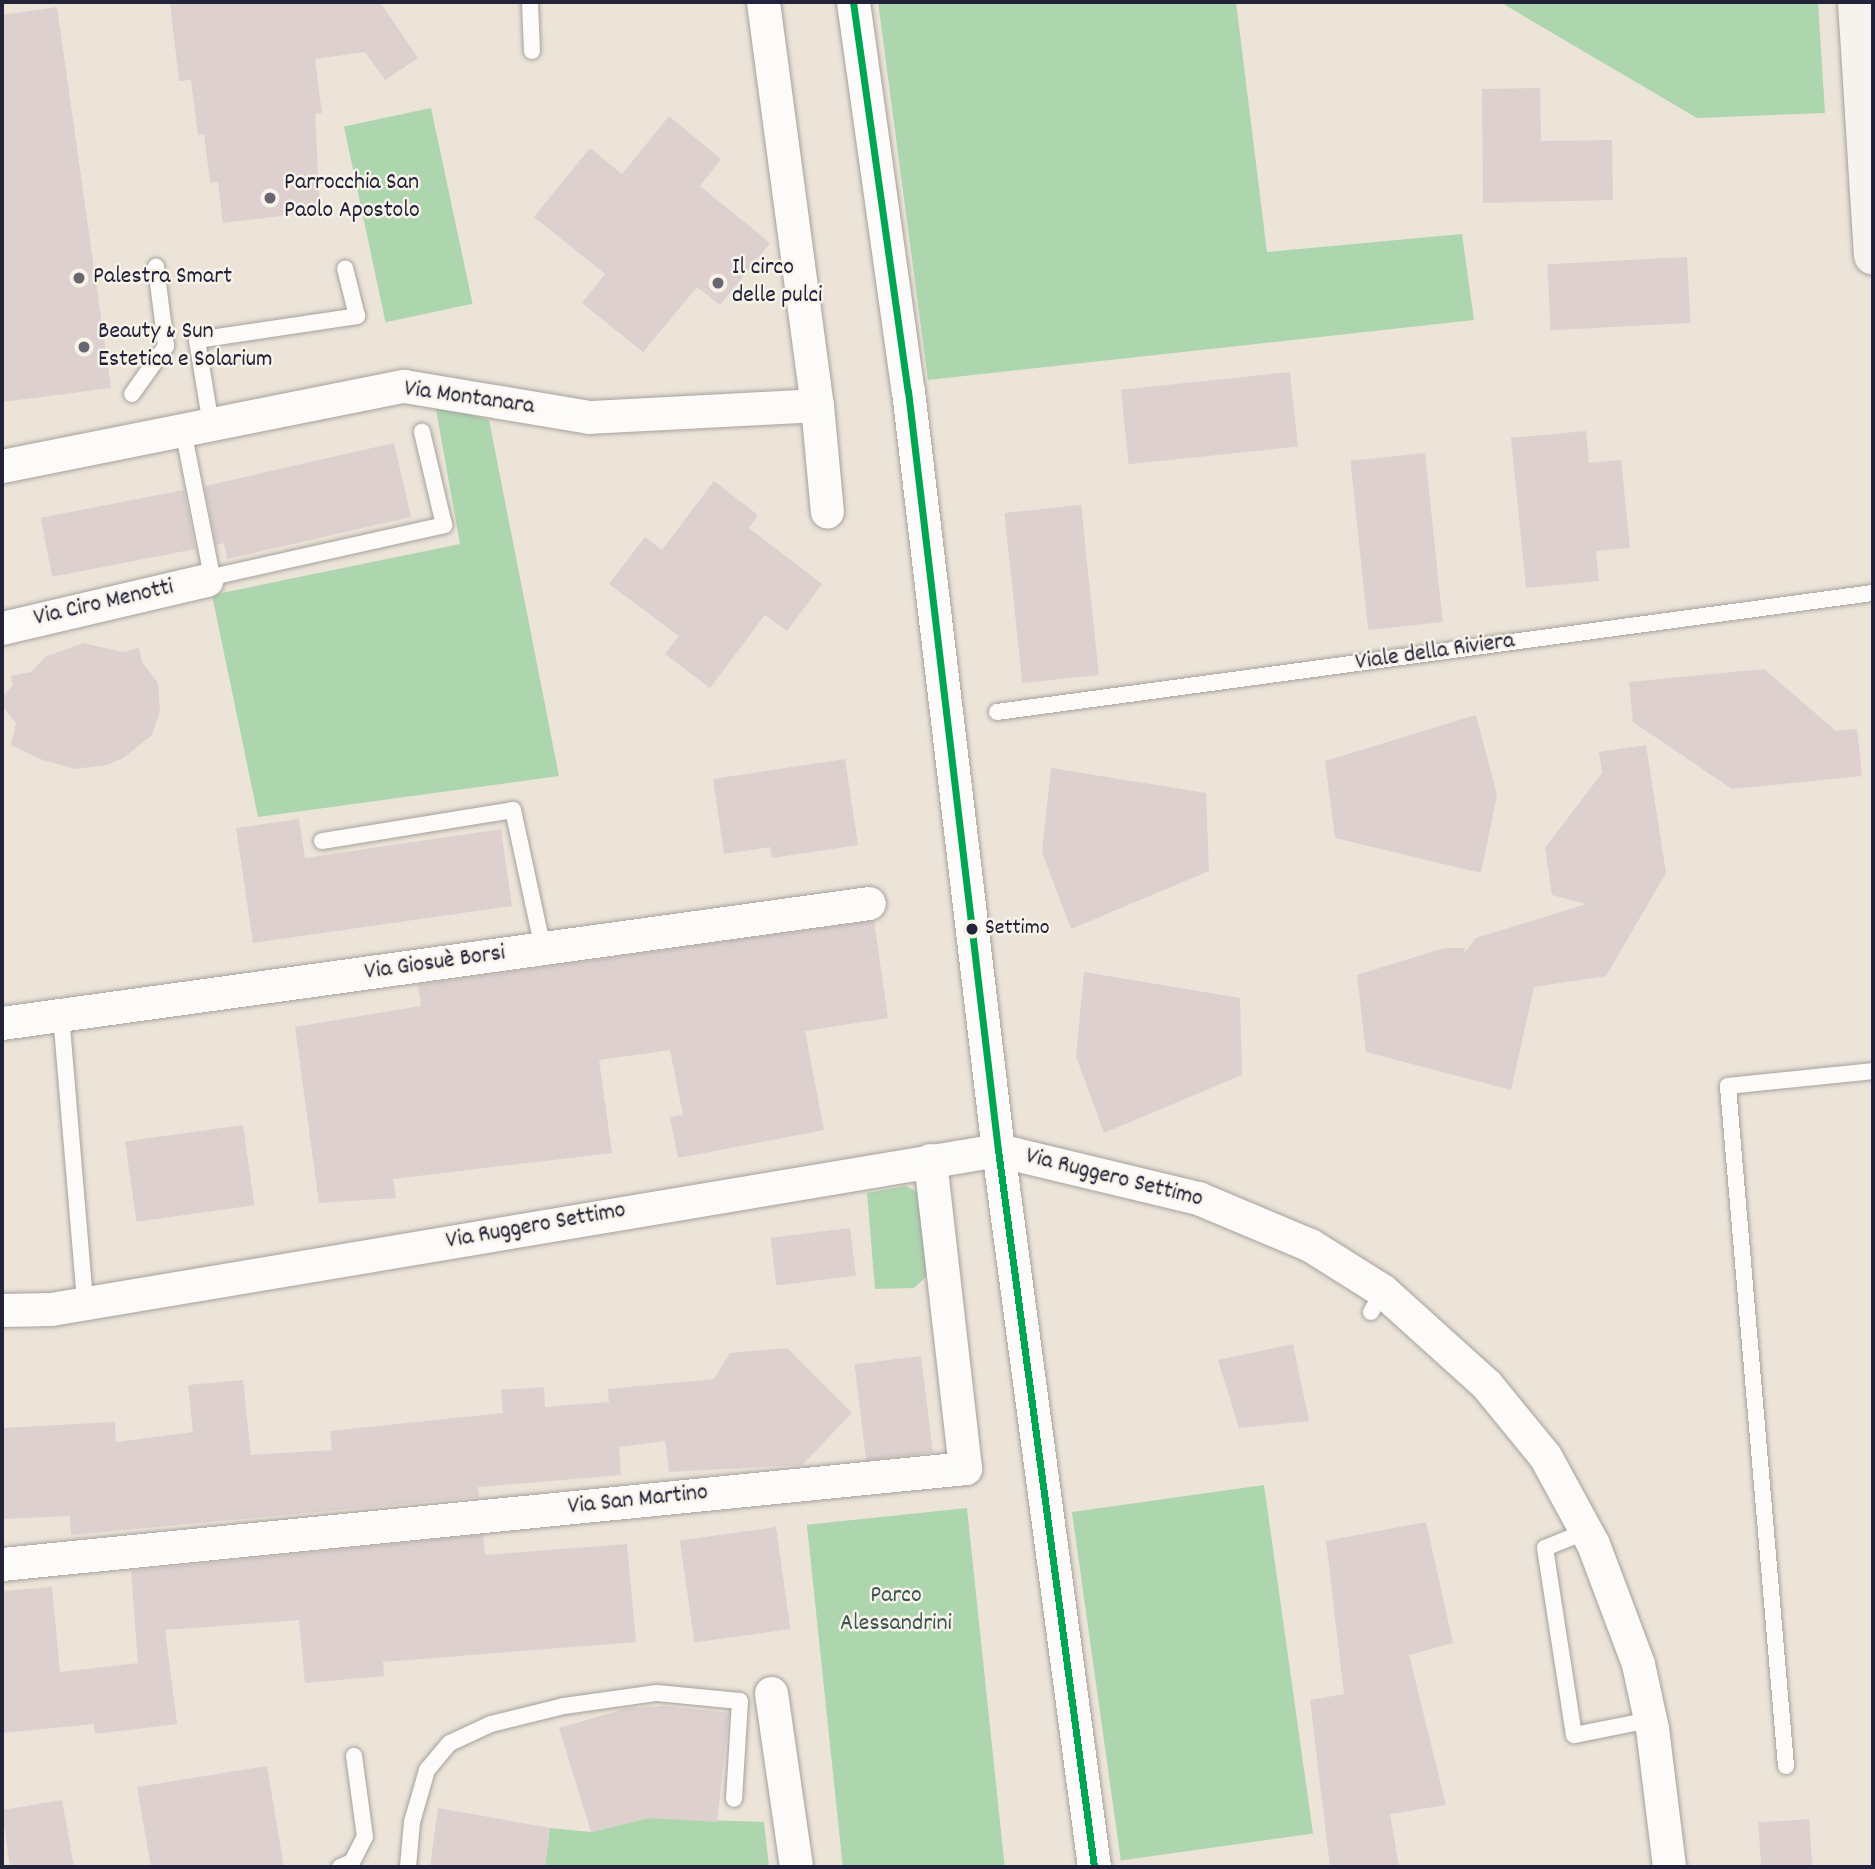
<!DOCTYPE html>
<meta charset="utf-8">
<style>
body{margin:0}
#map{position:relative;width:1875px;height:1869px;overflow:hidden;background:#ece4d8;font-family:Dekko,sans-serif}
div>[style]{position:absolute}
.green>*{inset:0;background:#add6ae;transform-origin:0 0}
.building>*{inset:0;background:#ddd0cf;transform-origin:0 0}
.roads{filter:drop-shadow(0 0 2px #a5a19d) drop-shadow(0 0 2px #a5a19d)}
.lane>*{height:16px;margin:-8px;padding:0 8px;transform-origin:8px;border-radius:8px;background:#fcfbf9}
.street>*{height:33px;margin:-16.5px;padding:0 16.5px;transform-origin:16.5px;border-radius:16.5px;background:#fcfbf9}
.secondary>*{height:38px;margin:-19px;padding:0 19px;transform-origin:19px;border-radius:19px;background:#f6f2ee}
.bus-1>*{height:7px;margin:-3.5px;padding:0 3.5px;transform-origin:3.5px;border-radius:3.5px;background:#00a651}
.dots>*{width:19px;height:19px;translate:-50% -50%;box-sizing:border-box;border:4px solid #f7f3e8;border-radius:50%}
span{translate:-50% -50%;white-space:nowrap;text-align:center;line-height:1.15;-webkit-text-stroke:5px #f7f3e8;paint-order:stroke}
.bus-label{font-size:22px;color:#22223b}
.left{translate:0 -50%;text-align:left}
.poi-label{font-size:24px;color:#22223b}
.street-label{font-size:24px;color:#22223b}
.park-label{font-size:24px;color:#3c5553}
.frame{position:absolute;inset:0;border:4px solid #22223b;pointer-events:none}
</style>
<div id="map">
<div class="green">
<i style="clip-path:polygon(878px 2px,1236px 2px,1267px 252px,1462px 234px,1474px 320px,928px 380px)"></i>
<i style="clip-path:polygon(1500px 2px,1818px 2px,1825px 113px,1697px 118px)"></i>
<i style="left:431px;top:108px;width:200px;height:89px;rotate:78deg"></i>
<i style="clip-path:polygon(435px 404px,489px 420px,559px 776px,258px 817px,212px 595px,460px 544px)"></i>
<i style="clip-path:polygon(906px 1186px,917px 1192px,929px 1274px,914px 1288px,875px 1289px,867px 1193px)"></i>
<i style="left:1264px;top:1485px;width:352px;height:194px;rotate:82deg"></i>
<i style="left:967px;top:1508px;width:361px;height:161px;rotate:84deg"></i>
<i style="clip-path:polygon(649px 1818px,764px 1822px,769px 1867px,545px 1867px,550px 1828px,591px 1832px)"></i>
</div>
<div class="building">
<i style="clip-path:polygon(170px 2px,380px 2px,418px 58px,385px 80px,365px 52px,315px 59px,322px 113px,315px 114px,320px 211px,223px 223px,218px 182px,210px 183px,204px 134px,198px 135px,191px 80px,179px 81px)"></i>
<i style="clip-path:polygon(57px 7px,111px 388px,2px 402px,2px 15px)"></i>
<i style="clip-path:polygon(1540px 88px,1541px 141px,1612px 140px,1613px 200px,1483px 203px,1482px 89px)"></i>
<i style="clip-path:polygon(669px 116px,721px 159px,700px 186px,770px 243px,720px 305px,697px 287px,643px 352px,582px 303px,605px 274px,534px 217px,590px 148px,622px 174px)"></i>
<i style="left:1687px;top:257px;width:66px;height:140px;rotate:87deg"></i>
<i style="left:1290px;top:372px;width:75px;height:170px;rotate:84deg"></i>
<i style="clip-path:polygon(1586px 431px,1589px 463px,1621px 460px,1630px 548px,1596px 551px,1599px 581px,1526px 588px,1511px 438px)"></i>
<i style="clip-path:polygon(394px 443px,411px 517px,227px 559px,224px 543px,216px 545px,205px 486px)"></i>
<i style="left:1425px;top:453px;width:170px;height:75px;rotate:84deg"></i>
<i style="clip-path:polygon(714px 481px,758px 515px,749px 528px,822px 584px,787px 631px,765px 615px,710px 688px,665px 654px,679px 636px,609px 584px,645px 537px,662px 550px)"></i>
<i style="left:184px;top:490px;width:60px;height:146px;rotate:79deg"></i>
<i style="left:1081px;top:505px;width:171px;height:77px;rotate:84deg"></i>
<i style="clip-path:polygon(83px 643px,123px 652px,139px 648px,142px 662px,158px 683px,160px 711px,152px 735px,123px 758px,107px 765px,74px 769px,40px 759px,11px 745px,16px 723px,2px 706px,2px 697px,13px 685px,11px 676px,31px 672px,45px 657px)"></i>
<i style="clip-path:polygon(1764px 669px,1836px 731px,1857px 729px,1862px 776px,1732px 789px,1633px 722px,1629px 682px)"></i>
<i style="clip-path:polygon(1476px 715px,1497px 795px,1481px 873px,1335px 838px,1325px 761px)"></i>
<i style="clip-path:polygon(1646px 745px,1666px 873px,1606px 976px,1534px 987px,1511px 1090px,1366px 1052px,1357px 975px,1444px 948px,1465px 948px,1463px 955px,1476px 938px,1586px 904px,1552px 895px,1545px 848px,1602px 773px,1599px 752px)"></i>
<i style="clip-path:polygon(845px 759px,858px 845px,772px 858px,770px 847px,724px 854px,713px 779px)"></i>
<i style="clip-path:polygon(1051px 768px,1206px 793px,1209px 871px,1071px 929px,1042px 852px)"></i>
<i style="clip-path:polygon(299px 819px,305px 858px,501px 829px,512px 906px,253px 943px,236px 828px)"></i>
<i style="clip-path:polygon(874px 921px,888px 1018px,805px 1031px,824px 1130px,678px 1158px,670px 1117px,683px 1115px,670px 1050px,599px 1060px,612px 1153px,393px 1179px,396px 1198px,319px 1203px,295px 1027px,421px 1006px,418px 985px)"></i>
<i style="clip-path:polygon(1084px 972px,1240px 998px,1242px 1075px,1104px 1133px,1076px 1056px)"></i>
<i style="left:243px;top:1125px;width:81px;height:119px;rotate:82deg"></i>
<i style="left:850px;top:1228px;width:48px;height:80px;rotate:83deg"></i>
<i style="clip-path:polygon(1293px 1344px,1309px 1421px,1239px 1428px,1218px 1360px)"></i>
<i style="clip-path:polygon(787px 1348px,852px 1413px,802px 1465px,669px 1472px,665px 1441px,619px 1447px,621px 1475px,478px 1487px,479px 1497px,71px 1535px,70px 1516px,2px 1519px,2px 1428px,115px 1422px,116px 1442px,193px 1432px,188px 1385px,243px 1380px,251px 1455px,332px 1450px,330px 1431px,503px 1413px,501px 1390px,544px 1387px,545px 1407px,609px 1402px,608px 1389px,714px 1379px,730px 1353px)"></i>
<i style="left:921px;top:1356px;width:97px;height:67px;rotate:83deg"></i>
<i style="clip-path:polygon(1426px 1522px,1453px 1643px,1409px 1655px,1446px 1805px,1390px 1814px,1399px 1867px,1330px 1867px,1310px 1700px,1344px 1694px,1326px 1541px)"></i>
<i style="left:776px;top:1527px;width:103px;height:97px;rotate:82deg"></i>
<i style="clip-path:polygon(483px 1535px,485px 1555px,627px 1544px,636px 1642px,383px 1662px,384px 1676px,305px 1683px,299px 1620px,165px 1630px,177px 1724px,95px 1734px,94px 1724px,2px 1733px,2px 1591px,52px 1587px,60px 1672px,138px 1663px,131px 1571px)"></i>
<i style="clip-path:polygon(666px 1706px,729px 1713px,717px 1822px,649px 1818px,591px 1832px,559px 1728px,628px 1708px)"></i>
<i style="clip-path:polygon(267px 1766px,284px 1867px,151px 1867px,137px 1787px)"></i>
<i style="clip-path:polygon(62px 1800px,74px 1867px,10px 1867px,2px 1810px)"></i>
<i style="clip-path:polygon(438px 1808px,550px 1828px,545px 1867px,430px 1867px)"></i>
<i style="left:1809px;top:1819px;width:48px;height:51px;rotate:86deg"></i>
</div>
<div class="roads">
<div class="lane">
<i style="left:530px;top:2px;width:49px;rotate:87.7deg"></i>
<i style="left:132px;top:394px;width:59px;rotate:-54.7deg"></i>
<i style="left:166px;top:346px;width:80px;rotate:-97.2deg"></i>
<i style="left:211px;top:425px;width:86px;rotate:-99.4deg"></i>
<i style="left:197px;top:340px;width:162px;rotate:-8.5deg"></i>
<i style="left:357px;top:316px;width:49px;rotate:-104deg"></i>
<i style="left:183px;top:430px;width:150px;rotate:78.8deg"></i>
<i style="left:212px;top:577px;width:238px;rotate:-12.6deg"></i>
<i style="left:444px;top:525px;width:96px;rotate:-103.3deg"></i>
<i style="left:997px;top:712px;width:884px;rotate:-7.74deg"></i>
<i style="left:322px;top:841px;width:193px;rotate:-9.2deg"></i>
<i style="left:513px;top:810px;width:142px;rotate:77.8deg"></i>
<i style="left:61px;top:1015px;width:275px;rotate:85.2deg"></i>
<i style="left:1371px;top:1312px;width:24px;rotate:-60deg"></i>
<i style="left:1587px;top:1531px;width:45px;rotate:158deg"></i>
<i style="left:1545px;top:1548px;width:189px;rotate:81.2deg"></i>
<i style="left:1574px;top:1735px;width:77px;rotate:-11.2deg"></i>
<i style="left:1786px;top:1766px;width:682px;rotate:-94.88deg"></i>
<i style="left:1728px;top:1086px;width:146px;rotate:-5.9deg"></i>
<i style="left:340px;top:1867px;width:13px;rotate:-23deg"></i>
<i style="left:352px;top:1862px;width:28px;rotate:-63deg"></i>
<i style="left:365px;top:1837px;width:82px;rotate:-97.7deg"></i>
<i style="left:408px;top:1867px;width:45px;rotate:-84.9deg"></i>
<i style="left:412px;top:1822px;width:54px;rotate:-73.9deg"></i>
<i style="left:427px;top:1770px;width:35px;rotate:-50deg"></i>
<i style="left:450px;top:1743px;width:45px;rotate:-24.9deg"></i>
<i style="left:491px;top:1724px;width:75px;rotate:-13.9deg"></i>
<i style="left:564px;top:1706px;width:94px;rotate:-8deg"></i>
<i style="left:657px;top:1693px;width:83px;rotate:5.5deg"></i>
<i style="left:740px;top:1701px;width:98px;rotate:93.5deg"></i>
</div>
<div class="street">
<i style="left:763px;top:2px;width:407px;rotate:82.4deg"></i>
<i style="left:817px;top:405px;width:107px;rotate:84.7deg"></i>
<i style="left:853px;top:2px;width:393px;rotate:82deg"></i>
<i style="left:908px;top:391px;width:764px;rotate:83.24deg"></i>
<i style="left:998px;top:1150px;width:723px;rotate:82.37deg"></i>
<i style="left:2px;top:466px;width:410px;rotate:-11.3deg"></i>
<i style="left:404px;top:386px;width:188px;rotate:9.5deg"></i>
<i style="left:589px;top:417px;width:228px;rotate:-3deg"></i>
<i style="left:2px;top:628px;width:210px;rotate:-13.2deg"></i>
<i style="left:2px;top:1023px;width:875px;rotate:-7.88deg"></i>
<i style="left:2px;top:1310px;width:49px;rotate:-1.2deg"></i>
<i style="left:51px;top:1309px;width:960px;rotate:-9.53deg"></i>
<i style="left:998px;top:1150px;width:206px;rotate:13.5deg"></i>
<i style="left:1198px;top:1198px;width:121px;rotate:22.8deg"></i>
<i style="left:1310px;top:1245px;width:86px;rotate:32.2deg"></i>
<i style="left:1383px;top:1291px;width:139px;rotate:42.1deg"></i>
<i style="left:1486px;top:1384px;width:93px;rotate:50.7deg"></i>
<i style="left:1545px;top:1456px;width:100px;rotate:61.4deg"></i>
<i style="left:1593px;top:1544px;width:128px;rotate:69.4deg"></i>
<i style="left:1638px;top:1664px;width:66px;rotate:77.7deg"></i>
<i style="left:1652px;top:1728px;width:140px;rotate:83deg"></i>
<i style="left:2px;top:1564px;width:968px;rotate:-5.69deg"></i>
<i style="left:965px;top:1468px;width:310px;rotate:-96.5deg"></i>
<i style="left:771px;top:1693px;width:176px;rotate:81.8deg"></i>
</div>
<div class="secondary">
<i style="left:1857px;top:2px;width:254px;rotate:86.4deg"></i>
</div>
</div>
<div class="bus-1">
<i style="left:853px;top:2px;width:393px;rotate:82deg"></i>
<i style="left:908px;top:391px;width:764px;rotate:83.24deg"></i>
<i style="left:998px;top:1150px;width:723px;rotate:82.37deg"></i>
</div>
<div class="dots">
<i style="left:270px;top:198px;background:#696672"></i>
<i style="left:79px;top:278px;background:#696672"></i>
<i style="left:718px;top:283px;background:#696672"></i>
<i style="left:84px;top:347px;background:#696672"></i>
<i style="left:972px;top:929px;background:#22223b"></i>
</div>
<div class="bus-label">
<span class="left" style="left:985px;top:929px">Settimo</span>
</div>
<div class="poi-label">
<span class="left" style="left:284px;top:198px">Parrocchia San<br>Paolo Apostolo</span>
<span class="left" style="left:732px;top:283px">Il circo<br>delle pulci</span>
<span class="left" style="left:93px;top:278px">Palestra Smart</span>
<span class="left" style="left:98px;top:347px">Beauty &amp; Sun<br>Estetica e Solarium</span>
</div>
<div class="street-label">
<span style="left:469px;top:399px;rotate:8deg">Via Montanara</span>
<span style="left:104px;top:604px;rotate:-13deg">Via Ciro Menotti</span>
<span style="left:1435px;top:653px;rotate:-8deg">Viale della Riviera</span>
<span style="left:435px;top:964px;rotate:-8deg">Via Giosuè Borsi</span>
<span style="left:1114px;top:1179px;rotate:14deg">Via Ruggero Settimo</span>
<span style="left:536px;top:1227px;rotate:-10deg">Via Ruggero Settimo</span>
<span style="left:638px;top:1501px;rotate:-6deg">Via San Martino</span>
</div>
<div class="park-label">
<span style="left:896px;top:1611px">Parco<br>Alessandrini</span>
</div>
<div class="frame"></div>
</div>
